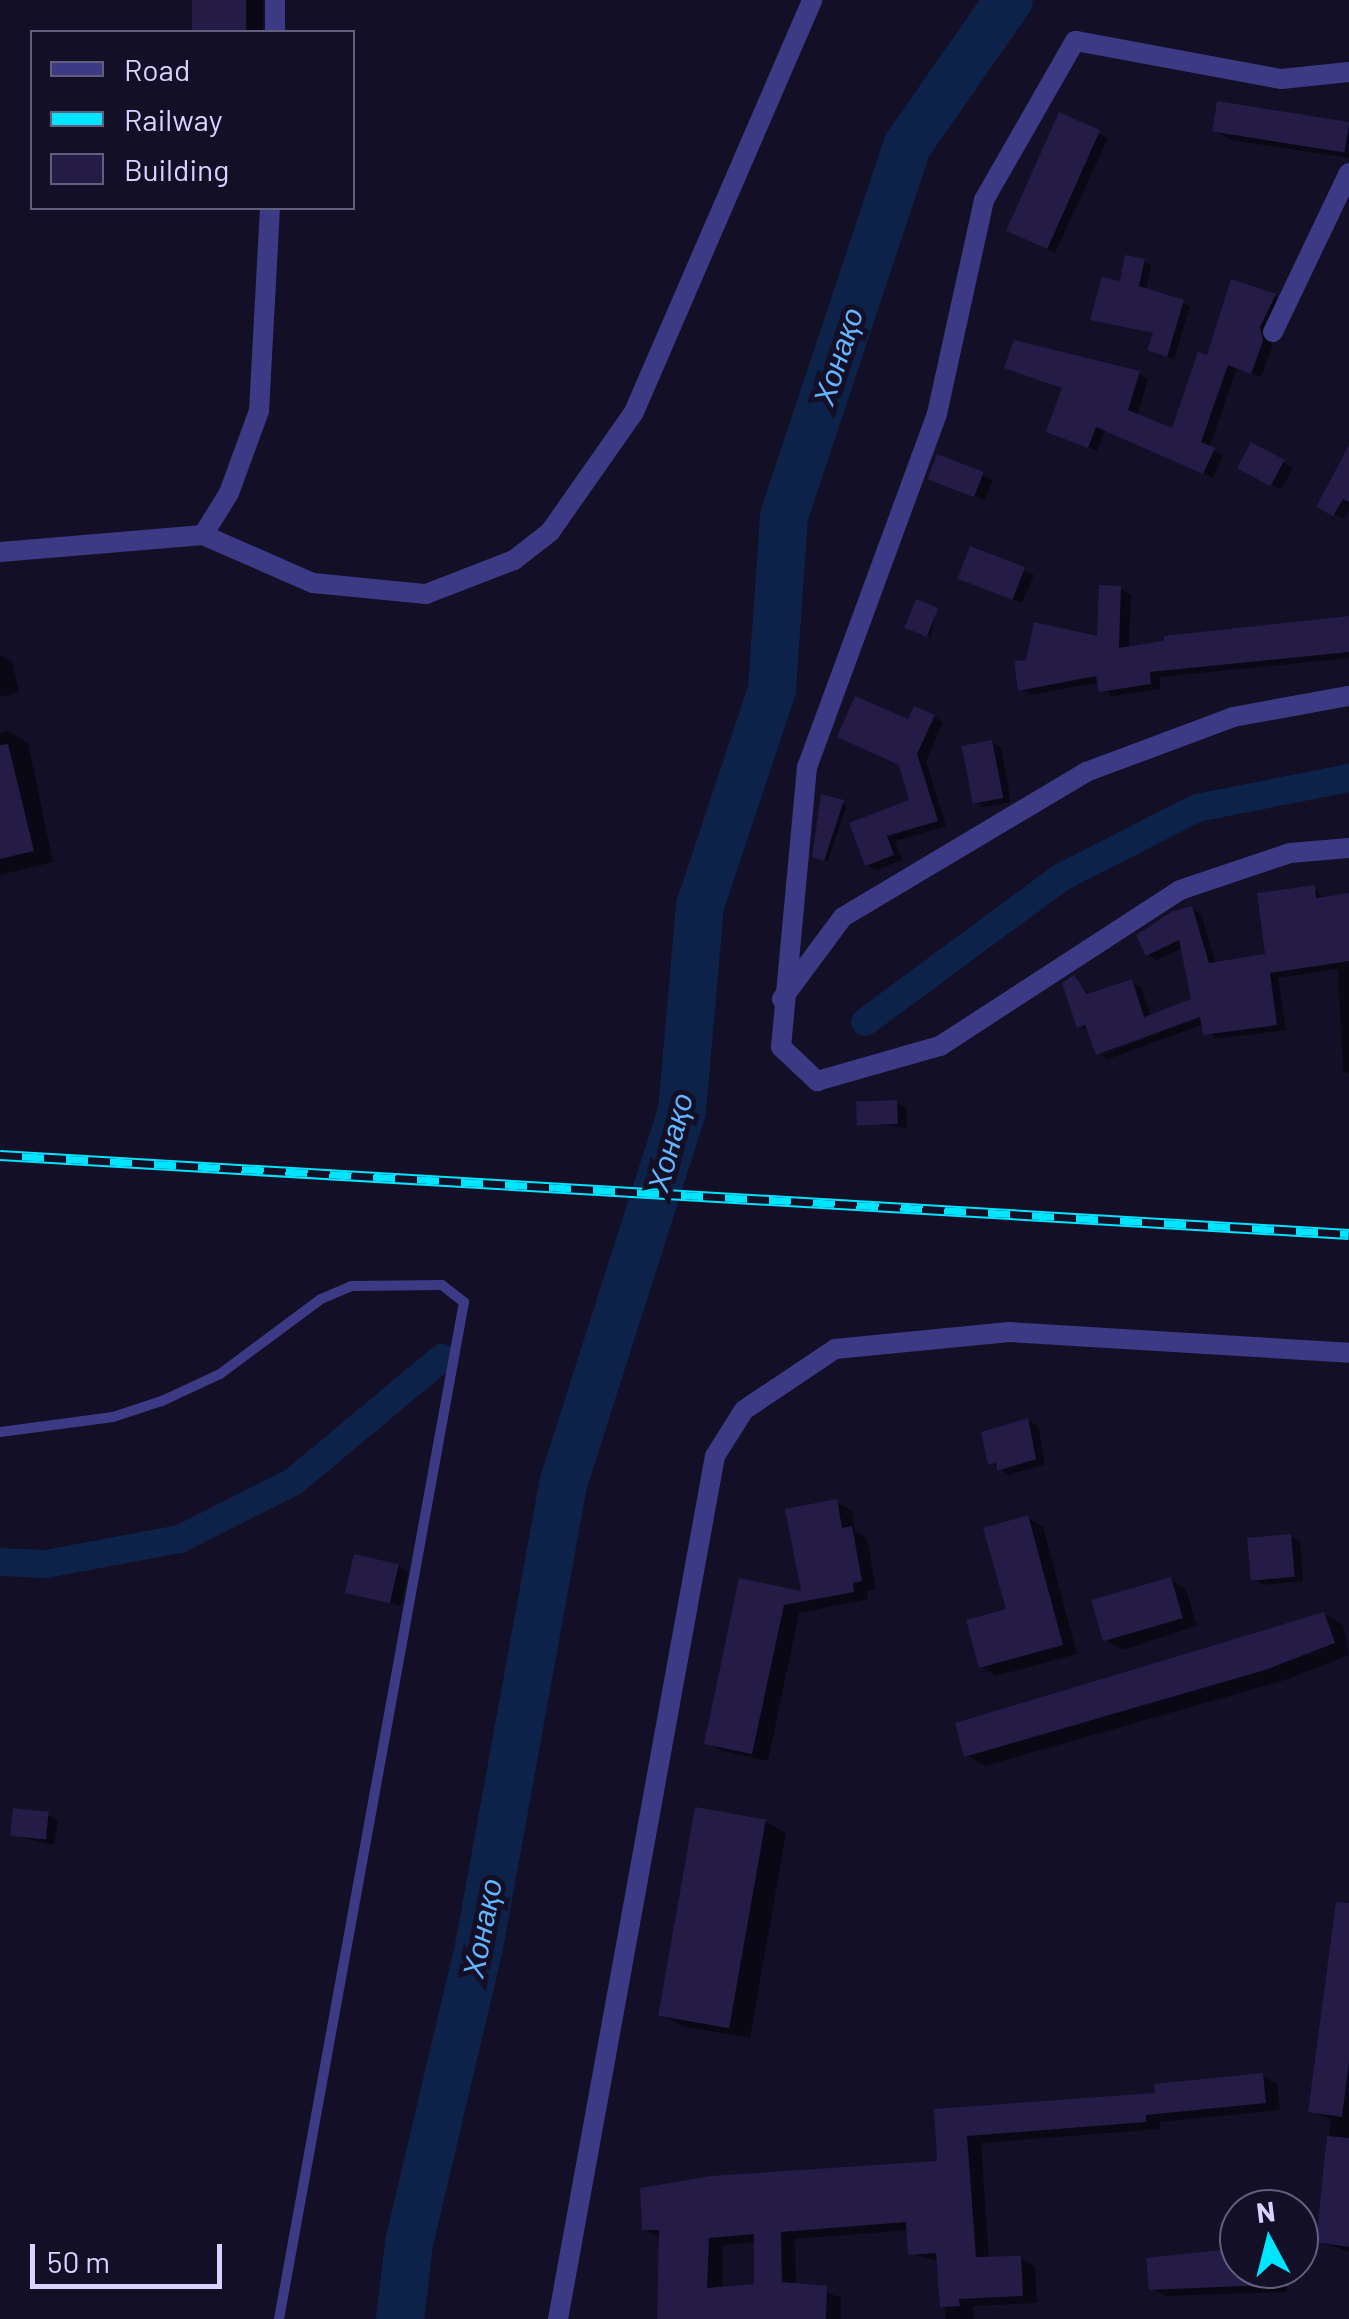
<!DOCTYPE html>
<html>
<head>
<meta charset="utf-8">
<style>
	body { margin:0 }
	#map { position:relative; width:1349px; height:2319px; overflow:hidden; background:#130f26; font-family:Barlow,sans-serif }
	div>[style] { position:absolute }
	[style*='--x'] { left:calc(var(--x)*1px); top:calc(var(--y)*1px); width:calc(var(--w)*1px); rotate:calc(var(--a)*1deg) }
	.shadow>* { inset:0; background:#0007; transform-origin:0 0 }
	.canal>* { height:28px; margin:-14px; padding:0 14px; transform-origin:14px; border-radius:14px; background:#0c2248 }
	.river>* { height:48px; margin:-24px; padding:0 24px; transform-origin:24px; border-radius:24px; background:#0c2248 }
	.building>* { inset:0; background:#241b47; transform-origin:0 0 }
	.service>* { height:10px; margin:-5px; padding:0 5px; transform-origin:5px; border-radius:5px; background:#3d3a85 }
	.minor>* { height:20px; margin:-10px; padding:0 10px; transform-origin:10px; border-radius:10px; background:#3d3a85 }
	.rail>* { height:11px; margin-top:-5.5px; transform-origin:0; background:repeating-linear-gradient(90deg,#130f26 0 22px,#00e5ff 0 44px); box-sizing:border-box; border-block:2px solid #00e5ff }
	span { translate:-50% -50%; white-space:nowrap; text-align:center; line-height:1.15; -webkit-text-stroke:10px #130f26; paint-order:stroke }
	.water-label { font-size:30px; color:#62b6ff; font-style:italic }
	.legend { position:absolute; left:30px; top:30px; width:325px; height:180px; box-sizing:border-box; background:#130f26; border:2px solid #625e7d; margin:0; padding:12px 18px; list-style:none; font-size:30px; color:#d9d4ff }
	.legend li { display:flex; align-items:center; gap:20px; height:50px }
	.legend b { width:50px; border:2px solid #625e7d }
	.north { position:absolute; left:1219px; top:2189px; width:100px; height:100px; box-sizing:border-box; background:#130f26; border:2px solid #625e7d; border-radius:50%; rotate:353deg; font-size:28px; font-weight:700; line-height:40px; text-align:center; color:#d9d4ff }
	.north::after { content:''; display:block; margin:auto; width:35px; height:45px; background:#00e5ff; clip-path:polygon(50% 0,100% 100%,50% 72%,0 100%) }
	.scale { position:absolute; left:30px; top:2244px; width:192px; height:45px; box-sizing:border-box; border:5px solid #d9d4ff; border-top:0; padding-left:12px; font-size:30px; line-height:35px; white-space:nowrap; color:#d9d4ff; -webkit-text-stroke:8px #130f26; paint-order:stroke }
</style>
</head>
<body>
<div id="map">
	<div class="shadow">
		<i style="left:194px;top:0;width:69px;height:32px"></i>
		<i style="clip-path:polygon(1060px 115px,1108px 138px,1055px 253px,1022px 237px)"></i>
		<i style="clip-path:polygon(1349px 126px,1349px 158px,1231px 140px,1215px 131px)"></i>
		<i style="clip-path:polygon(1144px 261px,1151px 265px,1146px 290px,1190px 306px,1174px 359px,1157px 353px,1155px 334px,1093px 319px)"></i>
		<i style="clip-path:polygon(1275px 296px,1283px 302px,1269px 333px,1272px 347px,1261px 377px,1237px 368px,1209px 448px,1223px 455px,1213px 478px,1105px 430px,1097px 451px,1058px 436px,1064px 388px,1007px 367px,1139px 373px,1148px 379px,1137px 416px,1173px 431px,1209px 359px)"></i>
		<i style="left:1252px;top:445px;width:47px;height:25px;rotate:29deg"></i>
		<i style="clip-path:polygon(1349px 450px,1349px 510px,1344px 519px,1320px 506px)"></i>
		<i style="clip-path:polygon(938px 458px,993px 480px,985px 500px,940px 483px)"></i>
		<i style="clip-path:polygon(971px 549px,1034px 575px,1022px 603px,970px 582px)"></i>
		<i style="clip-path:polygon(1121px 589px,1131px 595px,1129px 649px,1349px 618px,1349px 658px,1159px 677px,1161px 689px,1111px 696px,1100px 682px,1031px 695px,1020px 689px,1099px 639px)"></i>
		<i style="clip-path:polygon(936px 610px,931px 637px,911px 630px)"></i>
		<i style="clip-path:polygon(0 655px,12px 662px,19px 692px,0 697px)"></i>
		<i style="clip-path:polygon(934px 717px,943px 722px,926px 761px,946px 826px,895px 841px,902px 860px,877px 870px,867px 865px,852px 825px,912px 801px,909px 722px)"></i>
		<i style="clip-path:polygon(8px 731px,28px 743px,53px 862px,0 875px,0 733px)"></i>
		<i style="clip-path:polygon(992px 742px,1001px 748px,1011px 802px,984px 807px,974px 801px)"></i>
		<i style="clip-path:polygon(823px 797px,847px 805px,828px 861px,819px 858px)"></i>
		<i style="clip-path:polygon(1314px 888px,1325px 899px,1349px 896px,1349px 1074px,1343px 1071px,1338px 969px,1278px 978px,1286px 1030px,1215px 1039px,1204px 1024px,1108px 1059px,1102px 1056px,1211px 1010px,1101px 1055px,1090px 1032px,1080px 1026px,1074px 978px,1091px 995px,1131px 982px,1141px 987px,1151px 1017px,1194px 1001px,1183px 948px,1157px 960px,1148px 955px,1191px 908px,1201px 914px,1216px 965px,1268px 956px)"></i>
		<i style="clip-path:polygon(897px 1103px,906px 1108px,907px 1128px,858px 1122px)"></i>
		<i style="clip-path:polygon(1028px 1420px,1038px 1426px,1045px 1464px,1009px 1475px,990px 1463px)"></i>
		<i style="clip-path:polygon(836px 1502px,852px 1511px,855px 1531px,867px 1538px,876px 1589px,867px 1591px,868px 1599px,799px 1613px,768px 1761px,722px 1751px,707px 1742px,741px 1581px,804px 1594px)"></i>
		<i style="clip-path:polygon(1028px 1518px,1043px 1527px,1077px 1654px,996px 1676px,981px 1667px,1009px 1611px)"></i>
		<i style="clip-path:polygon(1290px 1536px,1300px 1542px,1303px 1581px,1263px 1585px,1254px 1579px)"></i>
		<i style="clip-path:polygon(398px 1566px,408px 1572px,401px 1606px,349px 1592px)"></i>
		<i style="clip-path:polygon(1170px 1580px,1186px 1589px,1197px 1626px,1123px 1650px,1107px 1641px)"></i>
		<i style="clip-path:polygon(1324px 1614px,1343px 1625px,1349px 1655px,1285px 1680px,985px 1766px,966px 1755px)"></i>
		<i style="clip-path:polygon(48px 1815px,58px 1820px,54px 1845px,12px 1835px)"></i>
		<i style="clip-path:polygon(765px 1821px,786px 1833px,750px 2038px,682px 2026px,661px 2014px)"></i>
		<i style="clip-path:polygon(1349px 1926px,1349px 2252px,1319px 2241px,1331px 2120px,1311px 2111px)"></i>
		<i style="clip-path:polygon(evenodd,1263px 2075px,1277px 2084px,1280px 2110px,1160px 2122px,1160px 2129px,981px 2143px,989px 2259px,1021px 2258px,1035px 2267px,1037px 2303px,973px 2306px,974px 2319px,946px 2319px,939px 2261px,911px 2254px,909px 2230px,795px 2239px,796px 2286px,841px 2297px,841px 2319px,658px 2319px,661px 2238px,644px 2229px,940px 2163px,936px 2112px,1158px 2095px,1263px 2075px,756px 2242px,756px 2286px,722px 2290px,723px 2245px,756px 2242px)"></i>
		<i style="clip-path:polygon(1239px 2251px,1239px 2269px,1285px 2269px,1287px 2292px,1165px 2296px,1151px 2288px)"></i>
	</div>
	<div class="canal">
		<i style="--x:865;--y:1022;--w:245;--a:-36.4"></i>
		<i style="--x:1062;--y:877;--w:152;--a:-27.1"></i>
		<i style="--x:1197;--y:808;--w:155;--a:-11.2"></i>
		<i style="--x:0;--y:1562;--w:46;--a:2.5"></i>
		<i style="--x:46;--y:1564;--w:136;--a:-10.6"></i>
		<i style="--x:180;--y:1539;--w:127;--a:-26.8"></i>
		<i style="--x:293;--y:1482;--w:194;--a:-39.8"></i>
	</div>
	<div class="river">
		<i style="--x:400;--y:2319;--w:77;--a:-83.2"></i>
		<i style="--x:409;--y:2243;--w:304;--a:-76.7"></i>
		<i style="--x:479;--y:1947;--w:471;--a:-79.7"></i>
		<i style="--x:563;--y:1484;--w:392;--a:-72.3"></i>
		<i style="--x:682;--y:1111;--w:206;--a:-85"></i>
		<i style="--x:700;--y:906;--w:229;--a:-71.6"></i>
		<i style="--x:772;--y:689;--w:173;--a:-86"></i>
		<i style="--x:784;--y:516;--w:390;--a:-71.6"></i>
		<i style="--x:907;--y:146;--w:178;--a:-55.1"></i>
	</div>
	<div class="building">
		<i style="left:192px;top:0;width:54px;height:32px"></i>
		<i style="left:1217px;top:101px;width:134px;height:31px;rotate:9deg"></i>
		<i style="left:1059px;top:112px;width:45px;height:130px;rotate:24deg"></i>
		<i style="clip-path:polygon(1125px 255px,1145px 259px,1139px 286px,1184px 300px,1167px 357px,1147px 350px,1153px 333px,1090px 320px,1102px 277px,1120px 281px)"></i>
		<i style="clip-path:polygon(1231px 279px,1276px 294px,1260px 327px,1263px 341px,1251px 374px,1228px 365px,1201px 442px,1215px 448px,1203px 474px,1096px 427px,1088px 448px,1046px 432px,1062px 388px,1004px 368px,1014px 340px,1140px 371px,1128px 410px,1172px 428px,1198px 352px,1207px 355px)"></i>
		<i style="left:1251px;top:442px;width:38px;height:30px;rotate:28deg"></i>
		<i style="clip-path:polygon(1349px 445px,1349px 502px,1343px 499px,1333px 516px,1316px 507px)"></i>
		<i style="left:937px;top:454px;width:50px;height:27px;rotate:21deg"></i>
		<i style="left:970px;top:546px;width:59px;height:35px;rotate:21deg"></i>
		<i style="clip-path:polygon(1099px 585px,1121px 586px,1119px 648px,1164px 641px,1164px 636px,1349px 616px,1349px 652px,1150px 672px,1151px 684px,1099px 692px,1096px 676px,1018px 691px,1014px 661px,1026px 660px,1034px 622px,1097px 636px)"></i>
		<i style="left:916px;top:599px;width:24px;height:31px;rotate:22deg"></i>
		<i style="clip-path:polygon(855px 696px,908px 719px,914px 706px,935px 715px,917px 754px,938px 821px,887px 836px,894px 855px,865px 866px,849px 823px,909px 800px,899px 765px,837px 737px)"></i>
		<i style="left:992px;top:740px;width:59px;height:31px;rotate:79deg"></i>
		<i style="clip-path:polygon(8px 744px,34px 851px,0 859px,0 745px)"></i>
		<i style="clip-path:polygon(821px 794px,844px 800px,824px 861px,812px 857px)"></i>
		<i style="clip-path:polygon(1315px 885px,1316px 898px,1349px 893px,1349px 961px,1270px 973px,1277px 1025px,1203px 1035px,1200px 1017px,1096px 1055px,1085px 1025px,1077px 1028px,1062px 983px,1074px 975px,1087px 994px,1132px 979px,1144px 1017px,1191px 999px,1179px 940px,1146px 956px,1136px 935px,1173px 911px,1192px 906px,1209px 963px,1265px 954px,1257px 893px)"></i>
		<i style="left:897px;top:1100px;width:24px;height:41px;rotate:88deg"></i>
		<i style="clip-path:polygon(1028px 1418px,1036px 1459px,997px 1471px,996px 1463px,988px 1465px,981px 1432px)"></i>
		<i style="clip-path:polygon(837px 1499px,842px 1528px,852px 1526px,862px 1581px,853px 1583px,854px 1592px,784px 1605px,752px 1754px,704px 1744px,739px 1578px,801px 1591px,785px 1509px)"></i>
		<i style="clip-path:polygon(1028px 1515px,1063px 1645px,979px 1668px,966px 1620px,1006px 1609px,983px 1528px)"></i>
		<i style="left:1291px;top:1534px;width:43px;height:44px;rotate:85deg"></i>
		<i style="left:354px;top:1554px;width:46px;height:40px;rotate:13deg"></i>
		<i style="left:1171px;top:1577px;width:43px;height:83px;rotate:74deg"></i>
		<i style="clip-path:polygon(1324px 1612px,1335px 1643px,1265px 1670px,964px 1757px,955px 1723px)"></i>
		<i style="left:695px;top:1807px;width:72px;height:212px;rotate:10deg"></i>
		<i style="left:13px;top:1808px;width:36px;height:28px;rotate:6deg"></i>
		<i style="clip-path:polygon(1336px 1902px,1349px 1903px,1349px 2062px,1342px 2117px,1308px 2112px)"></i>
		<i style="clip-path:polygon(evenodd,1263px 2073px,1266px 2103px,1146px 2115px,1146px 2122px,967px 2136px,976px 2257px,1021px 2256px,1023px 2296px,959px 2299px,960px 2306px,940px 2307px,936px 2253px,908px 2255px,906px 2222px,781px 2232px,782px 2282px,827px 2286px,826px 2319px,657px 2319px,659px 2230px,642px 2230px,640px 2188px,711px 2176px,937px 2161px,934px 2109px,1155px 2093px,1154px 2084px,1263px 2073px,754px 2234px,754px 2284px,707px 2288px,709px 2238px,754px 2234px)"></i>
		<i style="clip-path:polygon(1327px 2136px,1349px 2138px,1349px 2247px,1316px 2242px)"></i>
		<i style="clip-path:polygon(1239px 2248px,1239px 2269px,1291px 2269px,1292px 2284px,1149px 2290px,1146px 2258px)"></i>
	</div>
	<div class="service">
		<i style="--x:0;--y:1432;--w:114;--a:-7.6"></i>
		<i style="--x:113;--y:1417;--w:52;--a:-18.1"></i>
		<i style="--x:162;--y:1401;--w:64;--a:-25"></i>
		<i style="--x:220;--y:1374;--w:126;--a:-36.6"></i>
		<i style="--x:321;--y:1299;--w:33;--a:-23"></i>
		<i style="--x:351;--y:1286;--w:91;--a:-0.6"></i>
		<i style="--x:442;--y:1285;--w:28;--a:38"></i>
		<i style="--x:464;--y:1302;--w:1034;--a:100.31"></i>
	</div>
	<div class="minor">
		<i style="--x:275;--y:32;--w:32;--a:-90"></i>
		<i style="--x:1349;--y:72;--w:68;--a:174.1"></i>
		<i style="--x:1281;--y:79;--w:209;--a:-169.5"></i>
		<i style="--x:1075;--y:41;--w:183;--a:119.8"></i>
		<i style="--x:984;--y:200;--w:219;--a:102.4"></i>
		<i style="--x:937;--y:414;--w:376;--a:110.2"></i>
		<i style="--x:807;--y:767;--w:281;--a:95.3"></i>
		<i style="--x:781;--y:1047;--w:50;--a:43.4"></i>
		<i style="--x:817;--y:1081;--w:128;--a:-15.9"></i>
		<i style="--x:940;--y:1046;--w:286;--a:-33"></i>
		<i style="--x:1180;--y:890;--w:116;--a:-18.6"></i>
		<i style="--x:1290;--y:853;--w:59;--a:-4.8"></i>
		<i style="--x:1273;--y:332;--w:176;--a:-64.5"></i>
		<i style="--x:203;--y:535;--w:49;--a:-58.2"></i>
		<i style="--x:229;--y:493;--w:87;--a:-69.9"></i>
		<i style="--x:259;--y:411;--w:203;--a:-86.9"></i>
		<i style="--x:0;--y:552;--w:204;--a:-4.8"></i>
		<i style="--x:203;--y:535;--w:120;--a:23.6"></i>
		<i style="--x:313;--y:583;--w:114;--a:5.6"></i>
		<i style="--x:426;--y:594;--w:94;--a:-21.1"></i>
		<i style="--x:514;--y:560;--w:46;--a:-37.9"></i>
		<i style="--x:550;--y:532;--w:146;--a:-55"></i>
		<i style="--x:634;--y:412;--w:449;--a:-66.6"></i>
		<i style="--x:782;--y:999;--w:102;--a:-53.4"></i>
		<i style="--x:843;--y:917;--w:283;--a:-30.8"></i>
		<i style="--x:1086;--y:772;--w:157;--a:-20.5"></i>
		<i style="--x:1233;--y:717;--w:118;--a:-10.3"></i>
		<i style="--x:558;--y:2319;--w:877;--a:-79.69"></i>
		<i style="--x:715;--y:1456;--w:54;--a:-57.8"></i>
		<i style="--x:744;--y:1410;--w:110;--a:-33.8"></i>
		<i style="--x:835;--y:1349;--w:175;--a:-5.6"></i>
		<i style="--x:1009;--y:1332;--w:341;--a:3.5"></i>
	</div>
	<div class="rail">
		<i style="--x:0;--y:1155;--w:1351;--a:3.35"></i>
	</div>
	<div class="water-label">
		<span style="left:837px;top:356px;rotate:-72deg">Хонақо</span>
		<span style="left:669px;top:1142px;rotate:-75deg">Хонақо</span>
		<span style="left:481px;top:1928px;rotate:-79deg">Хонақо</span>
	</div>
	<ul class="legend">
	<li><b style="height:12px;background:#3d3a85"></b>Road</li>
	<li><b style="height:12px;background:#00e5ff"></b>Railway</li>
	<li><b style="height:28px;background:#241b47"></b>Building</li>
	</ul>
	<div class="north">N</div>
	<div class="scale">50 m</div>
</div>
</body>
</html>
